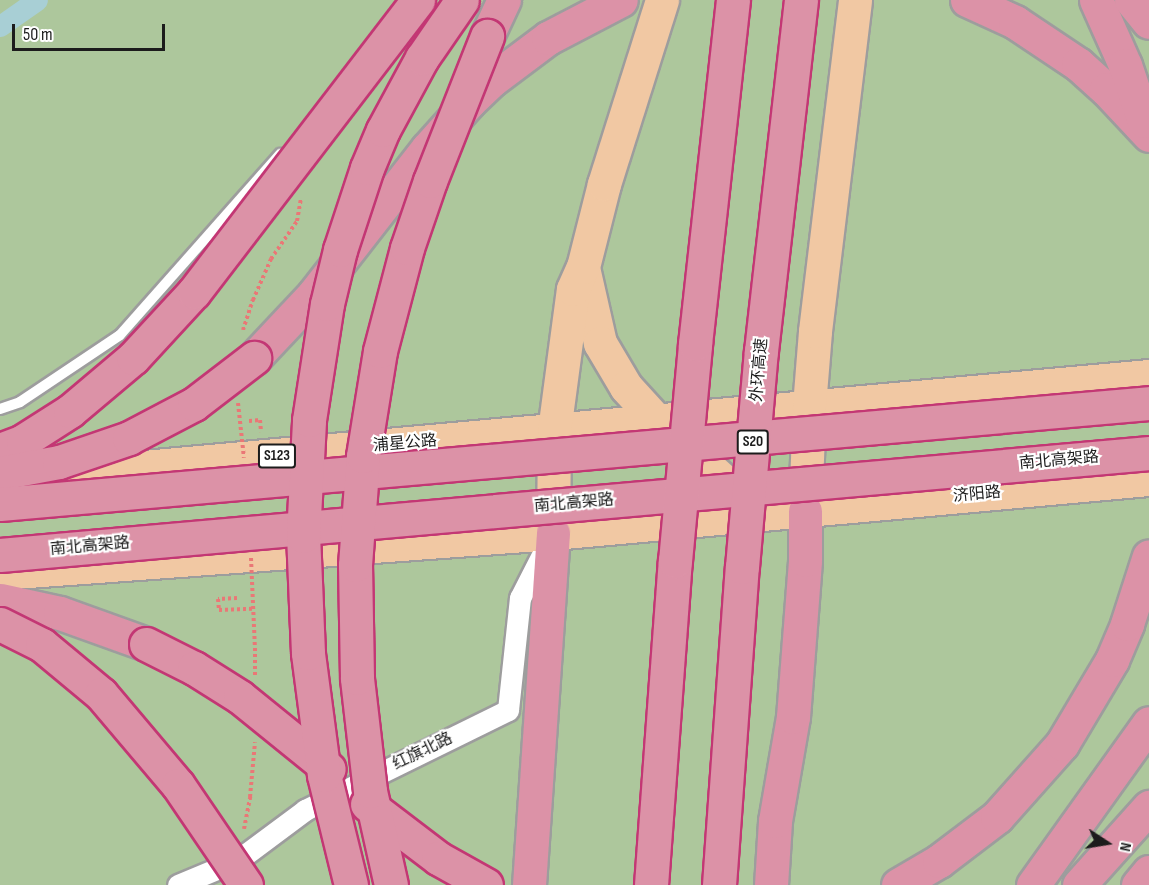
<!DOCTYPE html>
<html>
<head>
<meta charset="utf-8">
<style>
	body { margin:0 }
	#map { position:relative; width:1149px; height:885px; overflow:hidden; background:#ece8e3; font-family:"Sofia Sans Condensed","Noto Sans SC",sans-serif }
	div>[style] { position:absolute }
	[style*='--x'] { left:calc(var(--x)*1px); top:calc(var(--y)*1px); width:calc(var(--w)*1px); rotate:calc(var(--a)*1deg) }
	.forest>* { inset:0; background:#adc79c; transform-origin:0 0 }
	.canal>* { height:21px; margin:-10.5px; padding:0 10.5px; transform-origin:10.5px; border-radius:10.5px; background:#a8cfd5 }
	.path>* { height:4px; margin-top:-2px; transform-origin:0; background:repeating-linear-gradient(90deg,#ea7776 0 3px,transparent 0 6px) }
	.roads { filter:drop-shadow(2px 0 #9d9d9d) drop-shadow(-2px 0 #9d9d9d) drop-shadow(0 2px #9d9d9d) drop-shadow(0 -2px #9d9d9d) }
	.lane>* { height:10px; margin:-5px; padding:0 5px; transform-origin:5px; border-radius:5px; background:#fff }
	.street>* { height:21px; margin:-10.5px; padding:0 10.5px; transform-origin:10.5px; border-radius:10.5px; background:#fff }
	.primary>* { height:33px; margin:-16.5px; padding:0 16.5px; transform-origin:16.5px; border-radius:16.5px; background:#f1c8a3 }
	.highway>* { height:33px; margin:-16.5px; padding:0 16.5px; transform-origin:16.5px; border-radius:16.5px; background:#dc92a7 }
	.path-bridge>* { height:4px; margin-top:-2px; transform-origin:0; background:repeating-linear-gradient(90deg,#ea7776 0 3px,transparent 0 6px) }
	.bridges { filter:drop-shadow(2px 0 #c33774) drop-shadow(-2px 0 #c33774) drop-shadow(0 2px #c33774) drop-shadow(0 -2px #c33774) }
	.highway-bridge>* { height:33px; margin:-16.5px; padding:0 16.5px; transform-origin:16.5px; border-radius:16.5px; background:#dc92a7 }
	span { translate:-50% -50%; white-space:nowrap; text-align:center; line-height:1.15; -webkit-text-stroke:4.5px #fff; paint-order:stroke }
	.shield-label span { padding:2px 4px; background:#fff; border:2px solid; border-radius:4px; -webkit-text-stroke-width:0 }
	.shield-label { font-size:15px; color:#1c1c1c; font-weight:700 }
	.street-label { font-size:16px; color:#1c1c1c }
	.north { position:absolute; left:1077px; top:813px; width:60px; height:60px; -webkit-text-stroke:4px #fff; paint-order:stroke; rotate:102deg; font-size:16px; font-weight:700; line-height:24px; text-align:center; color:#1c1c1c }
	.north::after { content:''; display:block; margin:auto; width:21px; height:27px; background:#1c1c1c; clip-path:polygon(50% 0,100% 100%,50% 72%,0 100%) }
	.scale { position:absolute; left:12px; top:24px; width:153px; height:27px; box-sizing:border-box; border:3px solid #1c1c1c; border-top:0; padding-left:8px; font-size:18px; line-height:21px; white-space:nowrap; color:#1c1c1c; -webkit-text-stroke:4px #fff; paint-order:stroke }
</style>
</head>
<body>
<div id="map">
	<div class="forest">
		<i style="left:0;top:0;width:1149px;height:885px"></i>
	</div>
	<div class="canal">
		<i style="--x:0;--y:26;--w:45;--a:-35.1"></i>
	</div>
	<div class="path">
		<i style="--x:243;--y:330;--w:32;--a:-72"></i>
		<i style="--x:253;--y:300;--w:45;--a:-66.3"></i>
		<i style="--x:271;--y:259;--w:46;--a:-55.6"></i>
		<i style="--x:297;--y:221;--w:23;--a:-80"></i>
		<i style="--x:249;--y:421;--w:11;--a:-5"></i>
		<i style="--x:260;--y:420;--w:12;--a:85"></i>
		<i style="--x:237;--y:598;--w:19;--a:177"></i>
		<i style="--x:218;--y:599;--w:11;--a:85"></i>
		<i style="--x:219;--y:610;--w:33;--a:-2"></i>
		<i style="--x:255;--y:648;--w:29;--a:90"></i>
		<i style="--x:244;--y:829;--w:33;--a:-79"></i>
		<i style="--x:250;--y:797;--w:55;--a:-84.8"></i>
	</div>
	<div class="roads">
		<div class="lane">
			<i style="--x:0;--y:409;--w:21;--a:-19"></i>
			<i style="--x:20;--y:402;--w:120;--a:-33.8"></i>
			<i style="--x:120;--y:335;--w:242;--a:-48.5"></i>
		</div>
		<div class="street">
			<i style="--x:178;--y:885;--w:65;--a:-22.6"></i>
			<i style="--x:238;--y:860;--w:84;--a:-36.7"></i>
			<i style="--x:305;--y:810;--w:226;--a:-26.2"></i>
			<i style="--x:508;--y:710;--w:113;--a:-83.9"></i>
			<i style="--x:520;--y:598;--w:57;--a:-63"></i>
		</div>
		<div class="primary">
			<i style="--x:584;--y:272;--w:73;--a:77.3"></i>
			<i style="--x:600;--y:343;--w:51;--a:59.4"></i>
			<i style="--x:626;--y:387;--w:46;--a:47.6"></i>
			<i style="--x:657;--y:421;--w:126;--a:41.8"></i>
			<i style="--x:33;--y:477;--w:1121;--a:-5.17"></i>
			<i style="--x:805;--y:511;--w:105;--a:-87.8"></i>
			<i style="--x:809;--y:406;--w:75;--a:-85.4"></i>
			<i style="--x:815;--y:331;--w:333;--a:-83.1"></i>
			<i style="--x:553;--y:533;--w:102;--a:-89.4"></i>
			<i style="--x:554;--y:431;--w:143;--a:-82.4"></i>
			<i style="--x:573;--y:289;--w:24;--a:-66"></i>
			<i style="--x:583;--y:267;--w:86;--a:-75.8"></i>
			<i style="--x:604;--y:184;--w:193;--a:-72.5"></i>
			<i style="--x:0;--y:573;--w:554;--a:-4.14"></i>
			<i style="--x:553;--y:533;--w:598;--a:-5.18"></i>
		</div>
		<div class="highway">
			<i style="--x:967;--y:0;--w:53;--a:24.6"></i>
			<i style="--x:1015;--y:22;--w:76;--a:33.7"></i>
			<i style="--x:1078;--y:64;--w:38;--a:42"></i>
			<i style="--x:1106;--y:89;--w:63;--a:46.9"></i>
			<i style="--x:1096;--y:0;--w:71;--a:66"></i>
			<i style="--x:1125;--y:65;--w:59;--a:71.3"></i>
			<i style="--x:1131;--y:0;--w:28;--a:51"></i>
			<i style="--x:487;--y:36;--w:40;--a:-65"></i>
			<i style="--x:254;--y:358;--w:88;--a:-46.8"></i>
			<i style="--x:314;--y:294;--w:184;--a:-52.1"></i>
			<i style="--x:427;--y:149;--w:63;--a:-48.2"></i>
			<i style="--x:469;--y:102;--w:32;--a:-44"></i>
			<i style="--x:492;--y:80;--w:70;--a:-36.9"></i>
			<i style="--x:548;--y:38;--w:82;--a:-27.5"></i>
			<i style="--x:0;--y:600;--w:61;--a:12.2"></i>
			<i style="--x:60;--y:613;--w:91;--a:19.8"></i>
			<i style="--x:529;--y:885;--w:353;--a:-86.1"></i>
			<i style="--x:771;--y:885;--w:64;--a:-86.4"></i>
			<i style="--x:775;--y:821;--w:106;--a:-80.2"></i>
			<i style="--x:793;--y:717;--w:157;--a:-85.6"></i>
			<i style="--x:805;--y:560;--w:49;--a:-90"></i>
			<i style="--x:898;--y:885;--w:48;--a:-30.3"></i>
			<i style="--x:939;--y:861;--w:73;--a:-37.2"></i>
			<i style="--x:997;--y:817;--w:98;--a:-48.3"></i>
			<i style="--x:1062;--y:744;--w:98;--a:-59.2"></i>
			<i style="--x:1112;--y:660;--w:39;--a:-67"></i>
			<i style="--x:1127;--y:624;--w:71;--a:-72.1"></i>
			<i style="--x:1033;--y:885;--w:199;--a:-54.4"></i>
			<i style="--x:1079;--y:885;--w:105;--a:-48.1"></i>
			<i style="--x:1138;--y:885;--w:17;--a:-50"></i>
		</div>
	</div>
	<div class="path-bridge">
		<i style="--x:238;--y:403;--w:55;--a:83.8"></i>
		<i style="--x:251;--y:558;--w:90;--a:87.5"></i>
	</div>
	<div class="bridges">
		<div class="highway-bridge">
			<i style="--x:0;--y:450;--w:25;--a:-21"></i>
			<i style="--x:23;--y:441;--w:56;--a:-32.6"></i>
			<i style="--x:70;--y:411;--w:82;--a:-40.1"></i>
			<i style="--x:133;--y:358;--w:90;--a:-47.3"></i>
			<i style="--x:194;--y:292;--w:368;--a:-52.5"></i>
			<i style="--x:0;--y:473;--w:60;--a:-10.6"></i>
			<i style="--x:59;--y:462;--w:74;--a:-18.9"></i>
			<i style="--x:129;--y:438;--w:73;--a:-27.6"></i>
			<i style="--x:194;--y:404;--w:76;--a:-37.5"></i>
			<i style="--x:0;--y:504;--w:1153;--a:-5.02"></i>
			<i style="--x:0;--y:555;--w:1154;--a:-5.07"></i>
			<i style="--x:0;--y:624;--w:47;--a:26.6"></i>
			<i style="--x:42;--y:645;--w:77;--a:39.7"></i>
			<i style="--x:101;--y:694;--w:119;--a:49.8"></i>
			<i style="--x:178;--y:785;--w:121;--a:55.8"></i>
			<i style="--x:146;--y:644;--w:54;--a:26.6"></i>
			<i style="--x:194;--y:668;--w:54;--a:32.2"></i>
			<i style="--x:240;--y:697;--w:114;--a:39"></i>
			<i style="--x:367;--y:804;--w:89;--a:37.3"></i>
			<i style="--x:438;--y:858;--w:55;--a:29.4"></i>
			<i style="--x:351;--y:885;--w:113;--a:-103.8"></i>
			<i style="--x:324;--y:775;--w:123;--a:-97.5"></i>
			<i style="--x:308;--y:653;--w:117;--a:-92.4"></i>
			<i style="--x:303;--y:536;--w:116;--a:-87"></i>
			<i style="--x:309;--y:420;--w:117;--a:-81.2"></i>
			<i style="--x:327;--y:304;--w:56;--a:-76.5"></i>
			<i style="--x:340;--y:250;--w:86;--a:-71.8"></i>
			<i style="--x:367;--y:168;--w:41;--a:-67.2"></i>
			<i style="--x:383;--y:130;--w:82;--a:-61.6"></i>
			<i style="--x:422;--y:58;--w:70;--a:-55.4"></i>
			<i style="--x:391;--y:885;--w:96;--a:-102.6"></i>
			<i style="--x:370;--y:791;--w:114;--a:-96.6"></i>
			<i style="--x:357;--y:678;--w:113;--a:-91"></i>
			<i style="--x:355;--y:565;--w:109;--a:-85.8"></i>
			<i style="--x:363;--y:456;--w:106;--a:-80.8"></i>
			<i style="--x:380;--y:351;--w:106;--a:-75.3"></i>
			<i style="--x:407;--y:248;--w:71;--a:-71.1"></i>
			<i style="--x:430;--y:181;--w:156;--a:-68.5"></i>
			<i style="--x:651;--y:885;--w:325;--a:-85.8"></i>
			<i style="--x:675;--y:561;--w:218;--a:-84.7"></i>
			<i style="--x:695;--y:344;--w:346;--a:-83.7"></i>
			<i style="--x:719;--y:885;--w:319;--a:-85.9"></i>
			<i style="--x:742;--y:567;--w:217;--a:-85"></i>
			<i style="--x:761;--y:351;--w:353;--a:-83.5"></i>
		</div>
	</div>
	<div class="shield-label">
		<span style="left:753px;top:442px">S20</span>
		<span style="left:277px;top:456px">S123</span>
	</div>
	<div class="street-label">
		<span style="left:760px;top:370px;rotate:-85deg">外环高速</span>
		<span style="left:405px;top:444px;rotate:-5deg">浦星公路</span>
		<span style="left:1059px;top:461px;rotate:-5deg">南北高架路</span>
		<span style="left:977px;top:495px;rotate:-5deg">济阳路</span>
		<span style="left:574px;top:504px;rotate:-5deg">南北高架路</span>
		<span style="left:90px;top:547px;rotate:-5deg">南北高架路</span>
		<span style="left:423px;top:752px;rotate:-26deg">红旗北路</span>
	</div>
	<div class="north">N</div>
	<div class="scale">50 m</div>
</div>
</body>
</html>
